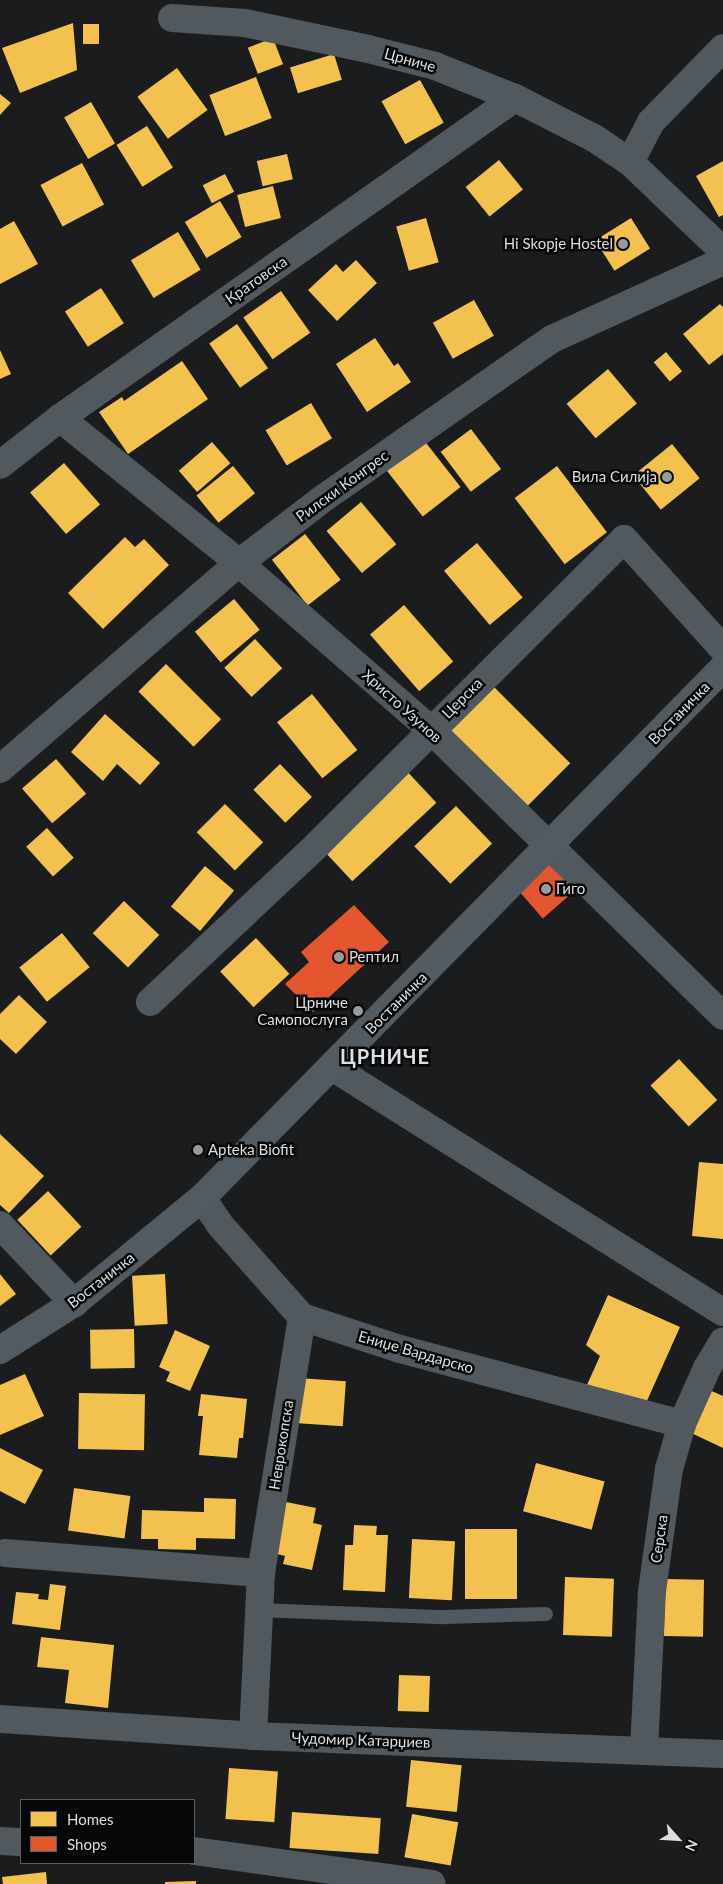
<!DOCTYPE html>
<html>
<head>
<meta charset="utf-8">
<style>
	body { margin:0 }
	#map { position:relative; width:723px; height:1884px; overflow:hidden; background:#1b1c1d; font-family:Lato,sans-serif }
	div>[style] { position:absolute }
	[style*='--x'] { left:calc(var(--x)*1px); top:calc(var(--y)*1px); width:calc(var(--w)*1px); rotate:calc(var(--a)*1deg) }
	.homes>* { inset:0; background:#f2c14e; transform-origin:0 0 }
	.shops>* { inset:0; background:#e4572e; transform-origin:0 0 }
	.lane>* { height:14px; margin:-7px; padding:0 7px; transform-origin:7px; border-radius:7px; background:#51585e }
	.street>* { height:28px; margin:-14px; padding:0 14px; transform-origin:14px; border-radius:14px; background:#51585e }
	.secondary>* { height:28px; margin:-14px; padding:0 14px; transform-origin:14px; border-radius:14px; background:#525b61 }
	.dots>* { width:14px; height:14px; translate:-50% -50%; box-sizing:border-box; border:2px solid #060708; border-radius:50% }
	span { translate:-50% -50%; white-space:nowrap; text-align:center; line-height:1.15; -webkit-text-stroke:5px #060708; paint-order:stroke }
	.street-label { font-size:15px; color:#dcdedf }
	.poi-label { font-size:15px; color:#dcdedf }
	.right { translate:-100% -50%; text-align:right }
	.left { translate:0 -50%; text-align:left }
	.district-label { font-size:20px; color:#dfe2e5; font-weight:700; letter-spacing:1px }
	.legend { position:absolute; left:20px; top:1799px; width:175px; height:65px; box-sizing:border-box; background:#060708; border:1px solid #5c5d5e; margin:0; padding:6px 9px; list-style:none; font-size:15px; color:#dcdedf }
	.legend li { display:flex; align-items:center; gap:10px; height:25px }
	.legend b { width:25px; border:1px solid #5c5d5e }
	.north { position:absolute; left:653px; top:1814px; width:50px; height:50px; -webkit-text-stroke:4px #060708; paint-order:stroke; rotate:116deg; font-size:14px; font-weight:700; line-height:20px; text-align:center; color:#dcdedf }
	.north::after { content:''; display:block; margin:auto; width:18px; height:22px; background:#dcdedf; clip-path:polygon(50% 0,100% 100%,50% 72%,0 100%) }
</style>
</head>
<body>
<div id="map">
	<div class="homes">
		<i style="clip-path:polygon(73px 23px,77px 70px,20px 93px,2px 48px)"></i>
		<i style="left:83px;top:24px;width:16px;height:20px"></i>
		<i style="left:273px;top:38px;width:28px;height:27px;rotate:69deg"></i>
		<i style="left:334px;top:54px;width:27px;height:46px;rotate:73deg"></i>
		<i style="left:177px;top:68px;width:52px;height:49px;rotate:54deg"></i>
		<i style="left:256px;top:77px;width:44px;height:50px;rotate:69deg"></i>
		<i style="left:420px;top:80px;width:49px;height:44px;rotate:61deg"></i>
		<i style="clip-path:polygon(0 94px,11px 103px,0 115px)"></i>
		<i style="left:91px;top:102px;width:48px;height:31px;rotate:60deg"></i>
		<i style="left:147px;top:126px;width:49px;height:36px;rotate:58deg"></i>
		<i style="left:287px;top:154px;width:26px;height:31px;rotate:77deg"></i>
		<i style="left:499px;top:160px;width:38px;height:43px;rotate:51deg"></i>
		<i style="clip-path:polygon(723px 161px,723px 215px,719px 217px,696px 176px)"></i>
		<i style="left:82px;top:163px;width:47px;height:47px;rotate:62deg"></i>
		<i style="left:225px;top:174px;width:20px;height:25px;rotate:63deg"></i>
		<i style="left:273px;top:186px;width:33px;height:37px;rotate:76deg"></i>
		<i style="left:220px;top:201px;width:42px;height:41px;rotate:59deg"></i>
		<i style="left:426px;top:218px;width:46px;height:31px;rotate:74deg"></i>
		<i style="left:631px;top:218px;width:36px;height:42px;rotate:58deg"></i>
		<i style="clip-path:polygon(14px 221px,38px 264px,0 284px,0 229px)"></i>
		<i style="left:178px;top:232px;width:44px;height:55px;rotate:59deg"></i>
		<i style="clip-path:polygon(356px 260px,377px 283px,337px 321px,308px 290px,336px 264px,343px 272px)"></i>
		<i style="left:101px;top:288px;width:42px;height:43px;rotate:57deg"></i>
		<i style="left:281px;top:291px;width:51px;height:46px;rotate:55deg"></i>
		<i style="left:474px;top:300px;width:41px;height:47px;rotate:61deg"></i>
		<i style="clip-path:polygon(720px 304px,723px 307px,723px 354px,709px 365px,683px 334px)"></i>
		<i style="left:237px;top:324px;width:54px;height:34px;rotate:55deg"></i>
		<i style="clip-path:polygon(375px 338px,394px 366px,398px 363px,411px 382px,367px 412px,336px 364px)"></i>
		<i style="clip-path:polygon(0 350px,11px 374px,0 379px)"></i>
		<i style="left:666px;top:352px;width:25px;height:16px;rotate:50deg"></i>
		<i style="clip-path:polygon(182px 361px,208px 399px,128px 454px,99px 412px,122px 397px,124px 401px)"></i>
		<i style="left:608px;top:369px;width:45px;height:54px;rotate:50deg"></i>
		<i style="left:311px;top:403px;width:41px;height:53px;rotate:59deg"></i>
		<i style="left:471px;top:429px;width:50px;height:38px;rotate:53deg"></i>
		<i style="left:423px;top:439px;width:61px;height:48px;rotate:52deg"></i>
		<i style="left:212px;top:442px;width:28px;height:44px;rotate:49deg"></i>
		<i style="left:672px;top:444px;width:44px;height:50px;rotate:51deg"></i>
		<i style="left:64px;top:463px;width:55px;height:45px;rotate:49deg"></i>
		<i style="left:233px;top:466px;width:35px;height:47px;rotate:51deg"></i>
		<i style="left:557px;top:466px;width:83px;height:53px;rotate:53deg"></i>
		<i style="left:361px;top:502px;width:55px;height:45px;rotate:50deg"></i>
		<i style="left:305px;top:534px;width:58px;height:42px;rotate:52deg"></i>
		<i style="clip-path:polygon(125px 537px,135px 547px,144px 539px,169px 565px,103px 629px,68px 593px)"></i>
		<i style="left:477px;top:543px;width:71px;height:43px;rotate:50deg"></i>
		<i style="left:234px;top:599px;width:40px;height:51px;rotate:50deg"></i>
		<i style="left:404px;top:605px;width:75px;height:45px;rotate:49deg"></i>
		<i style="left:255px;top:639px;width:40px;height:42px;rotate:47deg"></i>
		<i style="left:166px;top:664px;width:78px;height:39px;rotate:45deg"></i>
		<i style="left:491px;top:684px;width:112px;height:65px;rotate:45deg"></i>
		<i style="left:312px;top:694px;width:72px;height:45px;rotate:51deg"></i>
		<i style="clip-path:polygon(105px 714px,160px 763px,140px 785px,117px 764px,103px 781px,71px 752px)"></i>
		<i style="left:56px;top:759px;width:46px;height:45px;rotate:49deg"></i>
		<i style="left:280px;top:764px;width:46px;height:37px;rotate:46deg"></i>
		<i style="left:403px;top:767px;width:49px;height:115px;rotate:47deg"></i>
		<i style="left:225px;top:804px;width:54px;height:40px;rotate:45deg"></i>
		<i style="left:456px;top:806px;width:52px;height:58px;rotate:46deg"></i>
		<i style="left:47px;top:828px;width:40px;height:28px;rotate:48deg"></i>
		<i style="left:205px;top:866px;width:38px;height:53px;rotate:40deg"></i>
		<i style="left:124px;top:901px;width:49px;height:45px;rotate:44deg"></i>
		<i style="left:62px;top:933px;width:44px;height:55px;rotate:51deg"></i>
		<i style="left:256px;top:938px;width:49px;height:49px;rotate:47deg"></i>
		<i style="clip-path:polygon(19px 995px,47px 1022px,16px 1054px,0 1039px,0 1014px)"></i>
		<i style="left:679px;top:1059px;width:56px;height:39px;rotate:47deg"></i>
		<i style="clip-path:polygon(0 1134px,44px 1176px,9px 1213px,0 1205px)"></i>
		<i style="clip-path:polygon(699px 1162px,723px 1164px,723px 1239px,692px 1236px)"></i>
		<i style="left:48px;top:1191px;width:49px;height:42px;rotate:47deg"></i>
		<i style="clip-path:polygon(0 1274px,16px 1294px,0 1306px)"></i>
		<i style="left:165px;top:1274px;width:50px;height:33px;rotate:87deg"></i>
		<i style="clip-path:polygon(608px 1295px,680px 1327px,642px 1412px,586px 1387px,600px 1356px,586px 1345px)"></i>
		<i style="left:134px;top:1329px;width:39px;height:44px;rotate:89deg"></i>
		<i style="clip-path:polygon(175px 1330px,210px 1346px,190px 1391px,166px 1381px,170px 1372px,159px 1367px)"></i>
		<i style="clip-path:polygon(25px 1374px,44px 1416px,0 1435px,0 1385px)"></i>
		<i style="left:298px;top:1378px;width:48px;height:45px;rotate:4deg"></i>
		<i style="clip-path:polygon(707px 1389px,723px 1396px,723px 1448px,687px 1431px)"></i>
		<i style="left:79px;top:1393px;width:66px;height:56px;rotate:1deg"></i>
		<i style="clip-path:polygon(201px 1394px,247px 1399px,243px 1438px,239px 1438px,237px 1458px,199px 1455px,203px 1416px,198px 1416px)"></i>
		<i style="clip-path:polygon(0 1448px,43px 1470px,25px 1504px,0 1491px)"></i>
		<i style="left:536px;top:1463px;width:71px;height:50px;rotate:15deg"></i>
		<i style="left:74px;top:1488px;width:57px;height:43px;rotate:8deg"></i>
		<i style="clip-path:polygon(204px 1498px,236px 1499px,235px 1539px,196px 1538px,196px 1550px,158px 1549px,158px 1539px,141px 1539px,142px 1510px,204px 1512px)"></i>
		<i style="clip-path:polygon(281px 1501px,316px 1508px,313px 1523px,322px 1525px,312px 1570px,283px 1564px,285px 1556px,269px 1552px)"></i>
		<i style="clip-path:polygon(354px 1525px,377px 1526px,376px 1535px,388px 1535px,385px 1592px,343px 1590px,345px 1545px,353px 1545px)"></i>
		<i style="left:465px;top:1529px;width:52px;height:70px"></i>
		<i style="left:412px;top:1539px;width:43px;height:59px;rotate:3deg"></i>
		<i style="left:565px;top:1577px;width:49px;height:58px;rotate:2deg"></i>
		<i style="left:665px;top:1579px;width:39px;height:57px;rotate:1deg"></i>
		<i style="clip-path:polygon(50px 1584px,66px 1586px,60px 1630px,12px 1624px,16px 1592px,39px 1594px,38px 1599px,48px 1600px)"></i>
		<i style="clip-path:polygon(41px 1637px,114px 1645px,108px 1708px,65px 1703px,69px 1670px,37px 1667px)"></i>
		<i style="left:399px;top:1675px;width:31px;height:36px;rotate:2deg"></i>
		<i style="left:411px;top:1760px;width:51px;height:47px;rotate:6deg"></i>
		<i style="left:229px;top:1768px;width:49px;height:51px;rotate:4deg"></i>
		<i style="left:292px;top:1812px;width:89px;height:36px;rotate:4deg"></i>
		<i style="left:412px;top:1814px;width:47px;height:44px;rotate:10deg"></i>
		<i style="clip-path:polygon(46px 1872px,47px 1884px,3px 1884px,2px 1877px)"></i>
		<i style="clip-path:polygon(196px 1881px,196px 1884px,165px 1884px,165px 1882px)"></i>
	</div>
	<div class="shops">
		<i style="left:549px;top:860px;width:40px;height:43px;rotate:49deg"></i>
		<i style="clip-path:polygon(354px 905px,389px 942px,313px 1012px,285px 984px,309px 962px,301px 952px)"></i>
	</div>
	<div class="lane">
		<i style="--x:258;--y:1610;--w:186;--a:2.2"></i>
		<i style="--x:444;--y:1617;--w:102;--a:-1.7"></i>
	</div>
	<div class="street">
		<i style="--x:172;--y:18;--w:73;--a:3.9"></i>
		<i style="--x:245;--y:23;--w:126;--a:11.9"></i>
		<i style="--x:368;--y:49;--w:69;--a:14.2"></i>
		<i style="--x:435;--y:66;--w:86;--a:21.8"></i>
		<i style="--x:515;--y:98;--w:89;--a:26.9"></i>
		<i style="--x:594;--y:138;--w:43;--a:33.7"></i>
		<i style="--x:630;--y:162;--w:129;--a:43.7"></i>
		<i style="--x:630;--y:162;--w:45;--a:-62.3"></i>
		<i style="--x:651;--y:122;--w:103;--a:-45.8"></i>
		<i style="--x:60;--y:418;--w:230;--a:39"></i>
		<i style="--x:239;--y:563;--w:253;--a:41"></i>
		<i style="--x:430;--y:729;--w:410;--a:44.4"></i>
		<i style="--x:0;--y:465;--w:76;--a:-38.1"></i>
		<i style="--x:60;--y:418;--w:556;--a:-35.12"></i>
		<i style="--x:0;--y:769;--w:316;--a:-40.8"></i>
		<i style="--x:239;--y:563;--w:103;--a:-37.5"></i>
		<i style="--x:321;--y:500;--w:282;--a:-34.9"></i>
		<i style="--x:552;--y:339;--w:188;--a:-24.5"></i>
		<i style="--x:150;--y:1002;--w:231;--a:-43.2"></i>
		<i style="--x:318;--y:844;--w:432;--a:-44.9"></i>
		<i style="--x:624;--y:539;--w:148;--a:48"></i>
		<i style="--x:332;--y:1067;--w:461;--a:32.1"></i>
		<i style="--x:202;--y:1198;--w:32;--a:56"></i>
		<i style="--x:220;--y:1225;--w:123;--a:48.3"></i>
		<i style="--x:302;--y:1317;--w:103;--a:18.1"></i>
		<i style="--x:400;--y:1349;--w:292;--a:14.9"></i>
		<i style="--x:0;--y:1225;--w:108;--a:46.5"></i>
		<i style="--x:5;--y:1553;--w:257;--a:4.5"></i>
		<i style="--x:0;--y:1719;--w:254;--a:3.8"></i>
		<i style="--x:253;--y:1736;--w:470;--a:2.2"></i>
		<i style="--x:253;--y:1736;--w:163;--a:-87.2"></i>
		<i style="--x:261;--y:1573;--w:259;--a:-80.9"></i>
		<i style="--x:644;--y:1749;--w:158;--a:-87.1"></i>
		<i style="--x:652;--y:1591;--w:123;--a:-82.1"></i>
		<i style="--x:669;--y:1469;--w:47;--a:-73.9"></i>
		<i style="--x:682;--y:1424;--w:61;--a:-65.9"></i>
		<i style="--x:707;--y:1368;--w:31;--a:-59"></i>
		<i style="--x:0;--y:1841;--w:21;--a:3"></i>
		<i style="--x:194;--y:1851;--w:240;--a:7.9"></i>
	</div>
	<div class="secondary">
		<i style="--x:0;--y:1350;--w:88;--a:-32.4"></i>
		<i style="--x:74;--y:1303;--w:166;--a:-39.4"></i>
		<i style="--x:202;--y:1198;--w:743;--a:-45.49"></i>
	</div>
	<div class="dots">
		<i style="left:623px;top:244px;background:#989a9b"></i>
		<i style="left:667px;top:477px;background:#989a9b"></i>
		<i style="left:546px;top:889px;background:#989a9b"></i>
		<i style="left:339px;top:957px;background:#989a9b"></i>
		<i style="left:358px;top:1011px;background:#989a9b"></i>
		<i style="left:198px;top:1150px;background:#989a9b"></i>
	</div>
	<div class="street-label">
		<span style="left:410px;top:60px;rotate:16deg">Црниче</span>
		<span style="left:256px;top:280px;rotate:-35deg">Кратовска</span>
		<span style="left:342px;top:486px;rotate:-36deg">Рилски Конгрес</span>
		<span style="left:462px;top:698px;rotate:-45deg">Церска</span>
		<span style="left:402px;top:706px;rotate:42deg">Христо Узунов</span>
		<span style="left:679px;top:713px;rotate:-46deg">Востаничка</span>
		<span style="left:396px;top:1003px;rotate:-45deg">Востаничка</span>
		<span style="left:101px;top:1280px;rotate:-38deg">Востаничка</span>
		<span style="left:416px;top:1352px;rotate:16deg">Ениџе Вардарско</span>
		<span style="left:281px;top:1445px;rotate:-81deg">Неврокопска</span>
		<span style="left:659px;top:1539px;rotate:-82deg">Серска</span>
		<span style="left:361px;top:1740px;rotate:2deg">Чудомир Катарџиев</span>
	</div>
	<div class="poi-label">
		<span class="right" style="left:613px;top:244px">Hi Skopje Hostel</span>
		<span class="right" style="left:657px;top:477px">Вила Силија</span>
		<span class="left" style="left:556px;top:889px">Гиго</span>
		<span class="left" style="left:349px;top:957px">Рептил</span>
		<span class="right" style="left:348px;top:1011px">Црниче<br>Самопослуга</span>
		<span class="left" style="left:208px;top:1150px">Apteka Biofit</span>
	</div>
	<div class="district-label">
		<span style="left:385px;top:1056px">ЦРНИЧЕ</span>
	</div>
	<ul class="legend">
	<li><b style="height:14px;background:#f2c14e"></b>Homes</li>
	<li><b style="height:14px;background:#e4572e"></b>Shops</li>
	</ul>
	<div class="north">N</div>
</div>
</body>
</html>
